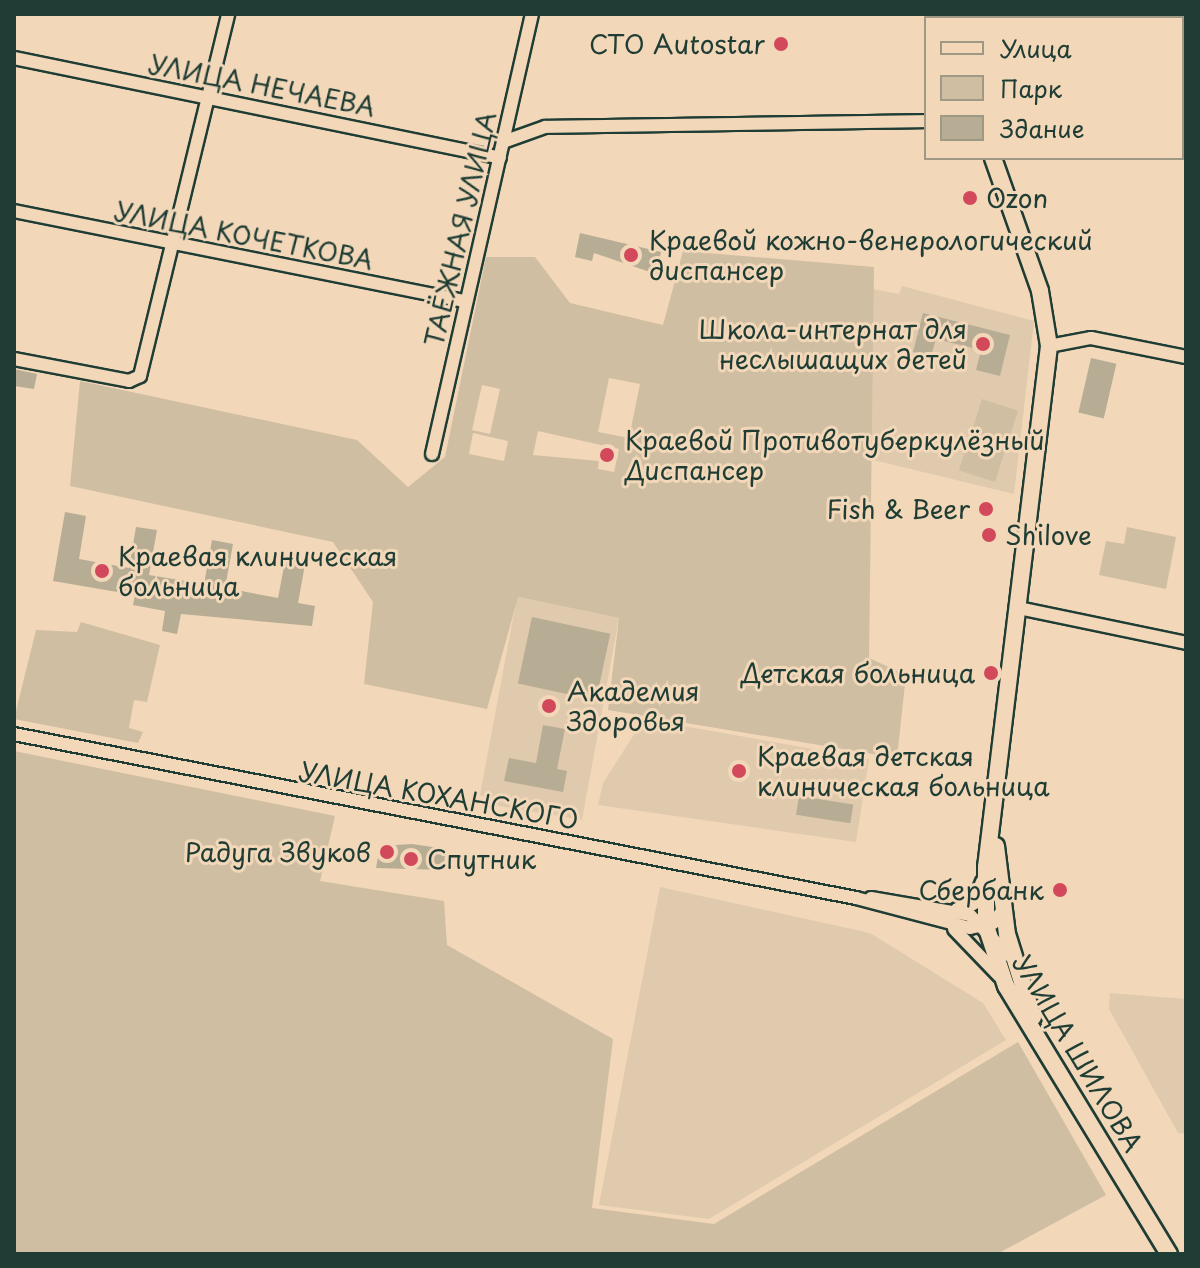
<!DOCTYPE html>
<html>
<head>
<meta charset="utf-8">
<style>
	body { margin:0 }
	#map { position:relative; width:1200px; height:1268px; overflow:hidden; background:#f2d7b9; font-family:"Playpen Sans",sans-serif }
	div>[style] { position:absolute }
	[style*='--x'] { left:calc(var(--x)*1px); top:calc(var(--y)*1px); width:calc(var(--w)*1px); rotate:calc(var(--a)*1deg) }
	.built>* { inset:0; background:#e0caae }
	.green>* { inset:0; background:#d0bea3; transform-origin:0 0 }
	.building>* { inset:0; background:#b7ac94; transform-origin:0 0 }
	.roads { filter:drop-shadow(2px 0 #1f3d34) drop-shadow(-2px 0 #1f3d34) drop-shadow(0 2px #1f3d34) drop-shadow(0 -2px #1f3d34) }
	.minor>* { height:12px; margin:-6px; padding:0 6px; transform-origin:6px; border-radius:6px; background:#f2d7b9 }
	.major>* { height:16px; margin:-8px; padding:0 8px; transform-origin:8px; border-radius:8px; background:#f2d7b9 }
	.dots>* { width:22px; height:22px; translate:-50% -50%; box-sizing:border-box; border:4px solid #f2d7b9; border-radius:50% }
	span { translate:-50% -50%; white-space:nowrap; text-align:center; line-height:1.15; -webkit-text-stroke:6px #f2d7b9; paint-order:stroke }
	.poi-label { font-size:26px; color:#1f3d34 }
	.right { translate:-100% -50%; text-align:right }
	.left { translate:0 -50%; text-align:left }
	.street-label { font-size:26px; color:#1f3d34 }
	.frame { position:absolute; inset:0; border:16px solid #1f3d34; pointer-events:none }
	.legend { position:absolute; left:924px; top:16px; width:260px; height:144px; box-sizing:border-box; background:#f2d7b9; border:2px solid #9e9984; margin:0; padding:10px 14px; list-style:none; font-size:24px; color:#1f3d34 }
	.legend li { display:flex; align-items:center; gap:16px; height:40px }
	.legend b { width:40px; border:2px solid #9e9984 }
</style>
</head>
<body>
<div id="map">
	<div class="built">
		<i style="clip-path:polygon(902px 286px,1034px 321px,1014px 494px,861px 457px,862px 287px,899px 294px)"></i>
		<i style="clip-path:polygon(517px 597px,619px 618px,582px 820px,499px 806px,480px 795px)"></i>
		<i style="clip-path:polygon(644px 719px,869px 759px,856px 842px,598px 805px,603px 783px)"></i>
		<i style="clip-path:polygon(660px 887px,870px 933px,983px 1003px,1006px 1040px,709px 1219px,599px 1205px)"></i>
		<i style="clip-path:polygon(1110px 993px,1186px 999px,1186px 1134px,1178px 1133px,1109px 1009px)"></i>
	</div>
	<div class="green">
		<i style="clip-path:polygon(evenodd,683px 251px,874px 267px,869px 658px,906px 675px,897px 758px,608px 710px,619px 618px,518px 597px,487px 709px,364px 684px,373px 602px,333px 542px,70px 486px,80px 381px,357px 440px,408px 487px,445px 457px,486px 257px,535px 257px,570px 303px,663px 325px,683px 251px,609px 378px,640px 384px,629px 438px,598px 432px,609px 378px,683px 251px,482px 385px,500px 389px,490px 434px,472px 430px,482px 385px,683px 251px,538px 431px,619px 449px,614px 472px,598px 469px,599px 461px,533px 455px,538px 431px,683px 251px,473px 433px,508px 441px,504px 461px,469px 454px,473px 433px)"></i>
		<i style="left:982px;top:399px;width:38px;height:75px;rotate:18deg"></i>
		<i style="clip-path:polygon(1127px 527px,1176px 537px,1166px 589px,1099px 575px,1106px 541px,1124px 544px)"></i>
		<i style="clip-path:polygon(81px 622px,160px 645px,147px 702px,134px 700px,129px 728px,143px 732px,138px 743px,14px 719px,36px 630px,77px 632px)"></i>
		<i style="clip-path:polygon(14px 751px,335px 816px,320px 881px,444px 901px,447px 945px,613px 1039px,592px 1208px,714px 1224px,1018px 1042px,1106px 1195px,997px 1254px,14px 1254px)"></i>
	</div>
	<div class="building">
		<i style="clip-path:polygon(580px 233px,661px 252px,656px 274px,594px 253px,592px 261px,575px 257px)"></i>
		<i style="clip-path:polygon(923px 313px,1010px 335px,1000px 376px,976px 370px,981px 350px,936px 339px,931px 356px,913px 352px)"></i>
		<i style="left:1091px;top:358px;width:26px;height:56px;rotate:13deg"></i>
		<i style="clip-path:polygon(14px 369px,37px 374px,34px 389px,14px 386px)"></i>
		<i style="clip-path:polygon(65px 512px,86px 516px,79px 559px,129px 568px,136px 527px,157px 530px,149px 575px,204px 584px,212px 540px,233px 544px,225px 588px,278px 598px,286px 556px,306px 559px,298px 603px,315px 606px,312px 626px,181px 614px,177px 634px,162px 631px,165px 611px,133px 605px,135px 595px,53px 581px)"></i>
		<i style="left:532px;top:617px;width:80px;height:68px;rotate:12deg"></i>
		<i style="clip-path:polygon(543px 725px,565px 729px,557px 769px,567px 771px,563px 792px,504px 781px,509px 758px,536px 763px)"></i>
		<i style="left:799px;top:796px;width:55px;height:19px;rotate:9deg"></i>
		<i style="clip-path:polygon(412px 844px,446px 849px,443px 870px,376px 868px,380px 846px)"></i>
	</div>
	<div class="roads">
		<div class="minor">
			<i style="--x:14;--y:58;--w:496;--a:11.6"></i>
			<i style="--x:503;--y:142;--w:45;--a:-19.7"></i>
			<i style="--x:545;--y:127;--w:381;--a:-0.9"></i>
			<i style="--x:14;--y:211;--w:460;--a:11.3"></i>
			<i style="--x:1049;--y:346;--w:43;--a:-10.8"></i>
			<i style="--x:1091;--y:338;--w:97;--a:11.3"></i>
			<i style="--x:14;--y:359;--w:117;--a:10.8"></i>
			<i style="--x:129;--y:381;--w:12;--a:-24"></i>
			<i style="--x:140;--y:376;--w:373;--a:-76.3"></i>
			<i style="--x:432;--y:454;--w:451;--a:-77.2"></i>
			<i style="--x:1019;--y:608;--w:171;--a:11.8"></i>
			<i style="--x:14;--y:734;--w:858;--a:11.02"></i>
			<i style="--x:856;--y:898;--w:118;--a:14.7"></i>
			<i style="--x:970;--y:928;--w:24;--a:-12"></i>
			<i style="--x:993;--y:923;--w:15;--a:-53"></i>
			<i style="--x:871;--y:898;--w:100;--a:9.7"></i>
			<i style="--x:970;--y:915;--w:55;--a:46.5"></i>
			<i style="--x:957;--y:909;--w:17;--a:-17"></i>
			<i style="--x:973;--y:904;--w:24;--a:-68"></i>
			<i style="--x:954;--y:929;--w:65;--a:46.2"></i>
		</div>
		<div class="major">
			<i style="--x:942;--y:14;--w:4;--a:76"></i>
			<i style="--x:993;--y:158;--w:141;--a:70.5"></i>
			<i style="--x:1040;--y:291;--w:56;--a:80.7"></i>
			<i style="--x:1049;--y:346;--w:525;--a:96.89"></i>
			<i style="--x:986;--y:867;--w:59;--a:90"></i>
			<i style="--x:986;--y:926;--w:63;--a:71.6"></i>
			<i style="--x:1006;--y:986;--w:314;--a:58.7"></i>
			<i style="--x:996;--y:846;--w:89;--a:82.9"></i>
			<i style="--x:1007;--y:934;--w:87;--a:72.6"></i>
		</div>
	</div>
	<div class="dots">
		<i style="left:781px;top:44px;background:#d1495b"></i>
		<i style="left:970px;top:198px;background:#d1495b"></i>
		<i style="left:631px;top:255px;background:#d1495b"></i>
		<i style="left:983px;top:344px;background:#d1495b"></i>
		<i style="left:607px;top:455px;background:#d1495b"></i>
		<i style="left:986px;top:509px;background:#d1495b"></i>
		<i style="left:989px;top:535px;background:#d1495b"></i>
		<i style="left:102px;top:571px;background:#d1495b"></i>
		<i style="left:991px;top:673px;background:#d1495b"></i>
		<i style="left:549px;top:706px;background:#d1495b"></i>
		<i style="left:739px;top:771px;background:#d1495b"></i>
		<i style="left:387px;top:852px;background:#d1495b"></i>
		<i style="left:411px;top:859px;background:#d1495b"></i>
		<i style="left:1060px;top:890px;background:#d1495b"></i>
	</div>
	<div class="poi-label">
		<span class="right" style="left:765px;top:44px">СТО Autostar</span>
		<span class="left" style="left:986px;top:198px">Ozon</span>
		<span class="left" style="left:649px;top:255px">Краевой кожно-венерологический<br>диспансер</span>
		<span class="right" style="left:967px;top:344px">Школа-интернат для<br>неслышащих детей</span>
		<span class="left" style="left:625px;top:455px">Краевой Противотуберкулёзный<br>Диспансер</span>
		<span class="right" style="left:970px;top:509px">Fish &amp; Beer</span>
		<span class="left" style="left:1005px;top:535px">Shilove</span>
		<span class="left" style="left:118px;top:571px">Краевая клиническая<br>больница</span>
		<span class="right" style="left:975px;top:673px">Детская больница</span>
		<span class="left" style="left:567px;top:706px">Академия<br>Здоровья</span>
		<span class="left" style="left:757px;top:771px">Краевая детская<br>клиническая больница</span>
		<span class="right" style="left:371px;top:852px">Радуга Звуков</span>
		<span class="left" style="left:427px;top:859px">Спутник</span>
		<span class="right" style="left:1044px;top:890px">Сбербанк</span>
	</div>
	<div class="street-label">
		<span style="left:262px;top:85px;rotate:11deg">УЛИЦА НЕЧАЕВА</span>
		<span style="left:460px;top:229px;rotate:-77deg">ТАЁЖНАЯ УЛИЦА</span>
		<span style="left:244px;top:235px;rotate:11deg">УЛИЦА КОЧЕТКОВА</span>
		<span style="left:439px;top:795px;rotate:10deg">УЛИЦА КОХАНСКОГО</span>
		<span style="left:1078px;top:1053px;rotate:59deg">УЛИЦА ШИЛОВА</span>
	</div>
	<div class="frame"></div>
	<ul class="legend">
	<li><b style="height:10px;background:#f2d7b9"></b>Улица</li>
	<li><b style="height:22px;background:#d0bea3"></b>Парк</li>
	<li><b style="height:22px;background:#b7ac94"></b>Здание</li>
	</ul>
</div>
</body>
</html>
